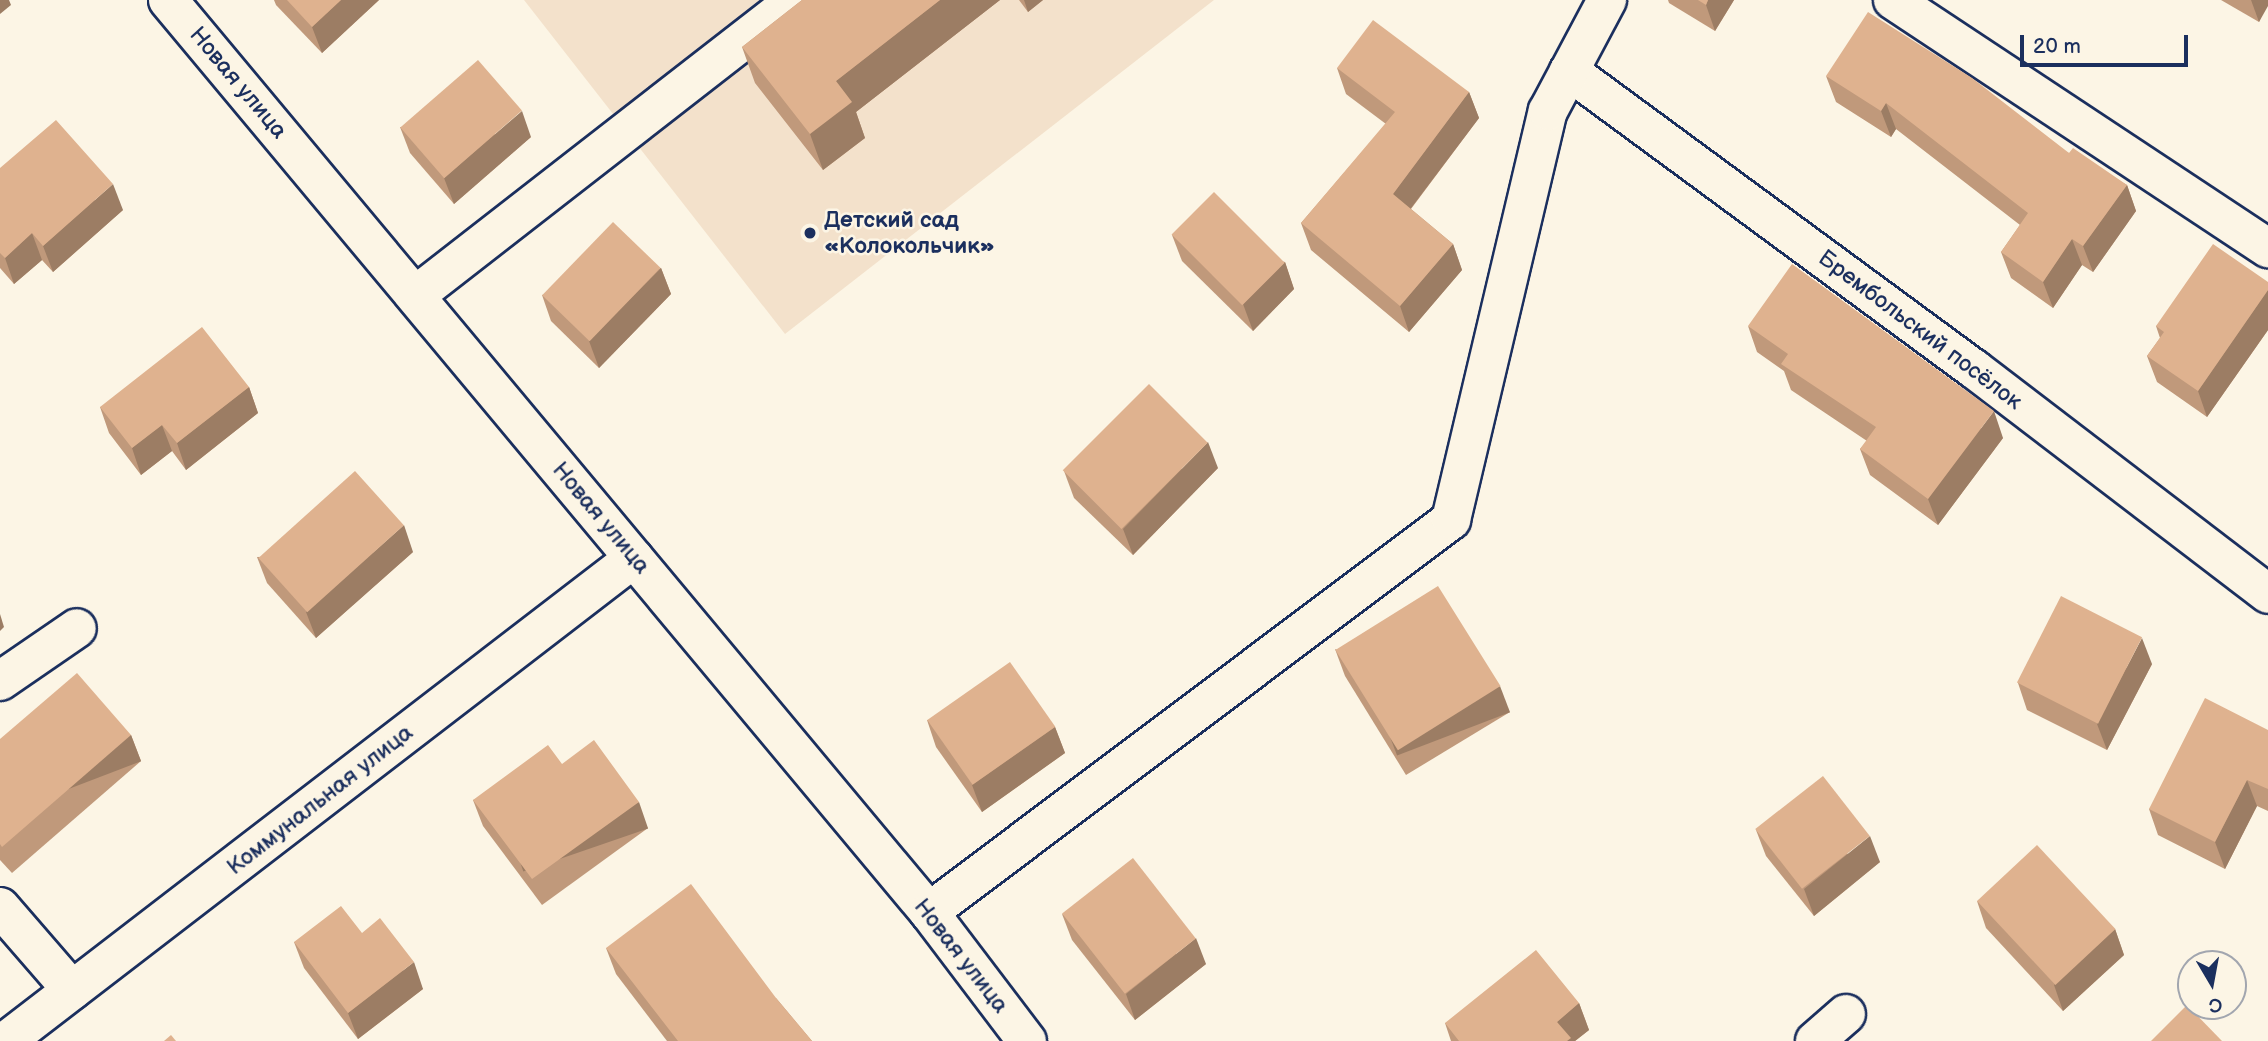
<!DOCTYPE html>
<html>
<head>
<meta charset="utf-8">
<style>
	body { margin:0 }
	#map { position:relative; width:2268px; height:1041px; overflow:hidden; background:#fcf5e5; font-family:"Balsamiq Sans",sans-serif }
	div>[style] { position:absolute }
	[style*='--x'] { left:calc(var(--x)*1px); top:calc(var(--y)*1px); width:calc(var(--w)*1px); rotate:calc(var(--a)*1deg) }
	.built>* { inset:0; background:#f3e1cb }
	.roads { filter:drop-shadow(2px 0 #1b2f5e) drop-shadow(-2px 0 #1b2f5e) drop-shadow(0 2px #1b2f5e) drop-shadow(0 -2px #1b2f5e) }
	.minor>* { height:38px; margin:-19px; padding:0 19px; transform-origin:19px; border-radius:19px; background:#fcf5e5 }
	.wall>* { inset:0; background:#c0997b }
	.shaded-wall>* { inset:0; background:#9c7d64; transform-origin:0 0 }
	.building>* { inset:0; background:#dfb28f; transform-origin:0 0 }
	.dots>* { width:19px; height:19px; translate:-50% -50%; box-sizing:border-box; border:4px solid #fcf5e5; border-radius:50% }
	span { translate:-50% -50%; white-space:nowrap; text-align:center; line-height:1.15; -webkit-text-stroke:5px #fcf5e5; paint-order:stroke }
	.street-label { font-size:23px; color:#1b2f5e }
	.poi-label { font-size:23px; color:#1b2f5e; font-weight:700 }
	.left { translate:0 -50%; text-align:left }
	.north { position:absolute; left:2177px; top:950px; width:70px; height:70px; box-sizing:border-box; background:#fcf5e5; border:2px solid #a2a6af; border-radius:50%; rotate:170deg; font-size:19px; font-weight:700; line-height:28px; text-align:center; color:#1b2f5e }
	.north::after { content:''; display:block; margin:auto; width:24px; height:32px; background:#1b2f5e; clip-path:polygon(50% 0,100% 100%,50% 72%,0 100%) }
	.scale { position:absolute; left:2020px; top:35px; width:168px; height:32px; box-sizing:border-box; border:4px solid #1b2f5e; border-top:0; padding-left:9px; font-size:21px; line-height:24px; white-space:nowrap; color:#1b2f5e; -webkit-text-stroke:5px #fcf5e5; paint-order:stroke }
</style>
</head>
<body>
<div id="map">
	<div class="built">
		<i style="clip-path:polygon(524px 0,1214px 0,785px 334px)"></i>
	</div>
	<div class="roads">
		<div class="minor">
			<i style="--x:168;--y:0;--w:1188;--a:50.16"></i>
			<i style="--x:929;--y:912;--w:162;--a:52.8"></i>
			<i style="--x:1893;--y:0;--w:450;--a:33.5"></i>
			<i style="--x:1569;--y:71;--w:503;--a:36.35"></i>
			<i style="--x:1974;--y:369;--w:370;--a:37.4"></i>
			<i style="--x:416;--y:295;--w:480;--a:-37.9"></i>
			<i style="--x:0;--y:681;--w:93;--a:-34.5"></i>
			<i style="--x:0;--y:907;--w:110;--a:49.1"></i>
			<i style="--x:929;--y:912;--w:653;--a:-36.91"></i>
			<i style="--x:1451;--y:520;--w:420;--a:-76.7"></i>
			<i style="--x:1548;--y:111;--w:126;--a:-62"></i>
			<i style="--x:6;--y:1041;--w:792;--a:-37.56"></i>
			<i style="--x:1815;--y:1041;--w:41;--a:-41.1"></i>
		</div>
	</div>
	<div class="wall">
		<i style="clip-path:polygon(274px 0,379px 0,322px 53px,276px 5px)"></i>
		<i style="clip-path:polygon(802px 0,1000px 0,856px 112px,865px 138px,823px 170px,755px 83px,742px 47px)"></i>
		<i style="clip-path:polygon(1019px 0,1043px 0,1028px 12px)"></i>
		<i style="clip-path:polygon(1668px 0,1734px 0,1715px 31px,1669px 3px)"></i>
		<i style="clip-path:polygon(2221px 0,2268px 0,2259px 22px)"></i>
		<i style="clip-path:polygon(1337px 68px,1469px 92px,1479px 118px,1411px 209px,1453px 244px,1462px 270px,1409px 332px,1311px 250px,1301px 223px,1386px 124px,1346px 94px)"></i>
		<i style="clip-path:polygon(1826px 76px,2069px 153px,2127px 185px,2136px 211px,2093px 272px,2082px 265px,2053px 308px,2011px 278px,2001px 252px,2020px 225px,1896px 129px,1891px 137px,1836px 102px)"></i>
		<i style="clip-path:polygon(400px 127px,531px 137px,454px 204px,410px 153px)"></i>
		<i style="clip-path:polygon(0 168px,123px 210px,53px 272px,42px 260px,14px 284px,0 268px)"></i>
		<i style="clip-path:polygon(1172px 235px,1285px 262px,1294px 289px,1253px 331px,1182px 261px)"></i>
		<i style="clip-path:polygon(661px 268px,671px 294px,599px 368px,551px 321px,542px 295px)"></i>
		<i style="clip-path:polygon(2268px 282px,2268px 330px,2207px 417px,2157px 382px,2147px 356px,2160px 338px,2156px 326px)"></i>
		<i style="clip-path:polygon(1748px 326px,2003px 438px,1938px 525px,1870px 475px,1860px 449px,1867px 441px,1791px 390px,1784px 371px,1757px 352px)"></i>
		<i style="clip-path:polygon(249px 387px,258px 413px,186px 470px,172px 451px,141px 475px,109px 433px,100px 407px)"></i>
		<i style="clip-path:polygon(1218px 468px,1133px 555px,1074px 498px,1064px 471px)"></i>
		<i style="clip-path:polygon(413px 552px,316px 638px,267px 583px,257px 557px)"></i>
		<i style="clip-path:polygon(1335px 649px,1510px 712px,1406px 775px,1345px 676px)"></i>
		<i style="clip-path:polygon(2152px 664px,2107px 750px,2027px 710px,2018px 683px)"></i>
		<i style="clip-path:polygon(927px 720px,1055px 727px,1065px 753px,982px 812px,936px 747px)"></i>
		<i style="clip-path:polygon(2268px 730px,2268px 811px,2257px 806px,2225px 869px,2158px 835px,2149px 809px)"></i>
		<i style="clip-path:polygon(131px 735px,141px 761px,12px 873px,0 860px,0 739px)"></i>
		<i style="clip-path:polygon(562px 764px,648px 828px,542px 905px,483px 826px,473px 800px)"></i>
		<i style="clip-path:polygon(1756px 830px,1880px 862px,1814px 916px,1766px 856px)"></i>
		<i style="clip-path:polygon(1977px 901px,2115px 929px,2124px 955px,2063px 1011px,1986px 928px)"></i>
		<i style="clip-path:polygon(1062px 914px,1206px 964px,1135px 1020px,1072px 940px)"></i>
		<i style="clip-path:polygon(362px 933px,423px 989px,358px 1039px,304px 968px,294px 942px)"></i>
		<i style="clip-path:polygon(606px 948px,776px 998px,812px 1041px,667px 1041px,616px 974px)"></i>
		<i style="clip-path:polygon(1579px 1003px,1589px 1030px,1575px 1041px,1451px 1041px,1445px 1023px)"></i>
	</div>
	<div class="shaded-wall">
		<i style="clip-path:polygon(0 0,9px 0,11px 5px,0 14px)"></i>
		<i style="clip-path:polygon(341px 0,379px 0,322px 53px,312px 27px)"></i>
		<i style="clip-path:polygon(940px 0,1000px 0,856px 112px,865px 138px,823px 170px,810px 134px,836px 81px)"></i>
		<i style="clip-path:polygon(1024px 0,1043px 0,1028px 12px)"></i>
		<i style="clip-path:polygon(1708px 0,1734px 0,1715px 31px,1706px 5px)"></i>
		<i style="clip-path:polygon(2251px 0,2268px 0,2268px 6px,2259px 22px)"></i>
		<i style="clip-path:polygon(1469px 92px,1479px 118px,1402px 220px,1393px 194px)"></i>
		<i style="clip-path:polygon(1886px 103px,1896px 129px,1891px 137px,1881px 111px)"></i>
		<i style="clip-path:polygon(522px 111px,531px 137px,454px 204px,444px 178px)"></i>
		<i style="clip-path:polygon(113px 184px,123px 210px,53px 272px,43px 246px)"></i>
		<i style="clip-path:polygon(2127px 185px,2136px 211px,2093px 272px,2083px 246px)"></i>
		<i style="clip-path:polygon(32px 233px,42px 260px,14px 284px,5px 258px)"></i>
		<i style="clip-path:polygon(2072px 239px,2082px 265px,2053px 308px,2043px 282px)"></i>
		<i style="clip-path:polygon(1453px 244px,1462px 270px,1409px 332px,1400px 306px)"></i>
		<i style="clip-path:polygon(1285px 262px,1294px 289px,1253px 331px,1243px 304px)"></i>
		<i style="clip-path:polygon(661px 268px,671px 294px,599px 368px,589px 341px)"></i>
		<i style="clip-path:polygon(2268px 290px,2268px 330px,2207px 417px,2198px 391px)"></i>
		<i style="clip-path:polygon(249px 387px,258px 413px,186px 470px,177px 443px)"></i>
		<i style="clip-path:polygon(1994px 411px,2003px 438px,1938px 525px,1928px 499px)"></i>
		<i style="clip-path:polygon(162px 425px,172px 451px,141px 475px,132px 448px)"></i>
		<i style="clip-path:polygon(1208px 442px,1218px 468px,1133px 555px,1123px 529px)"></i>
		<i style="clip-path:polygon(404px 525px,413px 552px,316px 638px,306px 612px)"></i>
		<i style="clip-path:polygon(0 614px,4px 627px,0 631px)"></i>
		<i style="clip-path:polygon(2142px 638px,2152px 664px,2107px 750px,2097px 724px)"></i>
		<i style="left:1500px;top:686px;width:28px;height:121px;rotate:69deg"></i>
		<i style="clip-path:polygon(1055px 727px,1065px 753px,982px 812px,972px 785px)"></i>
		<i style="left:131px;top:735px;width:28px;height:171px;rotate:69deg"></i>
		<i style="clip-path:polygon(2247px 780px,2257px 806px,2225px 869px,2215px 842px)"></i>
		<i style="left:639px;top:802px;width:28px;height:132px;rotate:71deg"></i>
		<i style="clip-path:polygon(1870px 836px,1880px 862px,1814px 916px,1804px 889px)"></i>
		<i style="clip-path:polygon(2115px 929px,2124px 955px,2063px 1011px,2054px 985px)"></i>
		<i style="clip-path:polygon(1196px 938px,1206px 964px,1135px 1020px,1126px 994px)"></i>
		<i style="clip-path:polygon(414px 962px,423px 989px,358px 1039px,348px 1013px)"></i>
		<i style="clip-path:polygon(1579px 1003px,1589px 1030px,1575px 1041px,1564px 1041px,1557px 1022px)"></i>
	</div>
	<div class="building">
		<i style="clip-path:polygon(287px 0,341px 0,312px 27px)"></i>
		<i style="clip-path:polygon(802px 0,940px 0,836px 81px,852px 102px,810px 134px,742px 47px)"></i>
		<i style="clip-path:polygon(1698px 0,1708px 0,1706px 5px)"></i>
		<i style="clip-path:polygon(1868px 12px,1972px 78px,2069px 153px,2073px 148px,2127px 185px,2083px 246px,2072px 239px,2043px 282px,2001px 252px,2028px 213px,1886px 103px,1881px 111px,1826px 76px)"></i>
		<i style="clip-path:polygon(1373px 20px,1469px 92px,1393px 194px,1453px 244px,1400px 306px,1301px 223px,1395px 112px,1337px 68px)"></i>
		<i style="left:478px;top:60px;width:67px;height:103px;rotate:49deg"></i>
		<i style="clip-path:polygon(56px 120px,113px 184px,43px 246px,32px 233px,5px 258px,0 253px,0 168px)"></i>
		<i style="left:1214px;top:192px;width:100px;height:60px;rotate:45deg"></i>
		<i style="left:613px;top:222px;width:66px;height:102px;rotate:44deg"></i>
		<i style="clip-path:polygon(2213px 244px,2268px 282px,2268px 290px,2198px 391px,2147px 356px,2164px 332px,2156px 326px)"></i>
		<i style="clip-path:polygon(1792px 264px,1994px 411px,1928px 499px,1860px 449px,1876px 427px,1781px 364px,1788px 354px,1748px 326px)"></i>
		<i style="clip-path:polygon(202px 327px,249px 387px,177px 443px,162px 425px,132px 448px,100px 407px)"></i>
		<i style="left:1149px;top:384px;width:83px;height:122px;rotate:45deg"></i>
		<i style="left:355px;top:471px;width:73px;height:130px;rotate:48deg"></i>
		<i style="left:1438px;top:586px;width:118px;height:121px;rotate:58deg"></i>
		<i style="left:2061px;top:596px;width:91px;height:97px;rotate:27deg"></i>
		<i style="left:1010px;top:662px;width:79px;height:101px;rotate:55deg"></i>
		<i style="clip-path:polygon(77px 673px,131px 735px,2px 847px,0 844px,0 739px)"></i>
		<i style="clip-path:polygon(2205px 698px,2268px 730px,2268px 789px,2247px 780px,2215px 842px,2149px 809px)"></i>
		<i style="clip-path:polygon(594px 740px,639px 802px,532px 879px,473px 800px,548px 745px,562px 764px)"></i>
		<i style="left:1823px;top:776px;width:76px;height:86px;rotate:52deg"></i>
		<i style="left:2037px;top:845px;width:115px;height:82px;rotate:47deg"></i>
		<i style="left:1133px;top:858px;width:102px;height:90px;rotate:52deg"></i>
		<i style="clip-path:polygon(691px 884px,776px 998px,812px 1041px,678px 1041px,606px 948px)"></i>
		<i style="clip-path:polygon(341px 906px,362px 933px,380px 918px,414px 962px,348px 1013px,294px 942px)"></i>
		<i style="clip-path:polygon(1536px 950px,1579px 1003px,1557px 1022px,1571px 1038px,1567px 1041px,1459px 1041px,1445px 1023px)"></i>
		<i style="clip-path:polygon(2187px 1005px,2222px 1041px,2151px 1041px)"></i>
		<i style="clip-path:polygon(171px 1035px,176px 1041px,164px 1041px)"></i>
	</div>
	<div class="dots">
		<i style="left:810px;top:233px;background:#1b2f5e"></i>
	</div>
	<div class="street-label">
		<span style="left:238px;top:83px;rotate:50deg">Новая улица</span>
		<span style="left:1920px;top:330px;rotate:37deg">Брембольский посёлок</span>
		<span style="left:601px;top:518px;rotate:50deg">Новая улица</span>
		<span style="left:320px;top:800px;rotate:-38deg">Коммунальная улица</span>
		<span style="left:961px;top:956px;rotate:52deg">Новая улица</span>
	</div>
	<div class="poi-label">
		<span class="left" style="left:824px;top:233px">Детский сад<br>«Колокольчик»</span>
	</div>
	<div class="north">С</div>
	<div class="scale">20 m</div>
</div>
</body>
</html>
